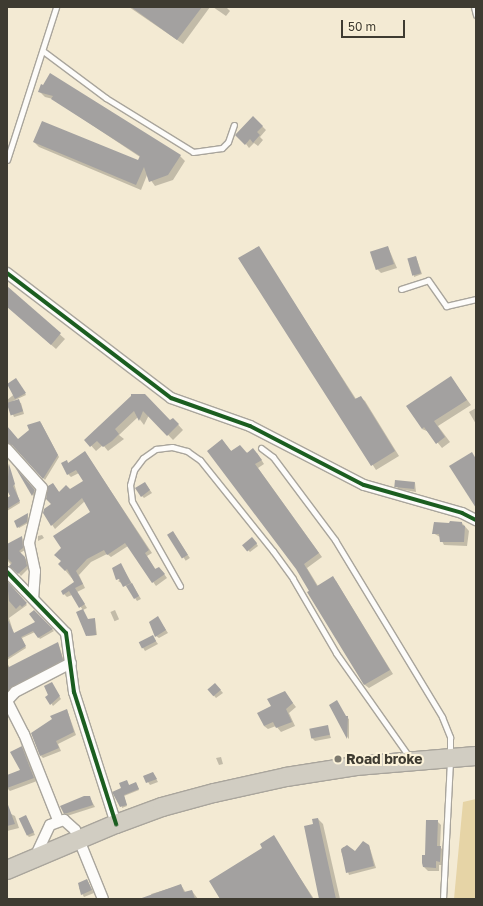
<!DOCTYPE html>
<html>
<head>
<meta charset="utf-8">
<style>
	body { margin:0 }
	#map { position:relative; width:483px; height:906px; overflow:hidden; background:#f3eee1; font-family:"Golos Text",sans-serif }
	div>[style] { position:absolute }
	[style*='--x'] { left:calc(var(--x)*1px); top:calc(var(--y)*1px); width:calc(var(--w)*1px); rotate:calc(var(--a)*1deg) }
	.built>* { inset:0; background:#f3ead3; transform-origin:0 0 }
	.forest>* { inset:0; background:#e6d4a6 }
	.shadow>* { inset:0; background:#0003; transform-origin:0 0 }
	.building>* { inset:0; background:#a3a1a0; transform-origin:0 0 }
	.roads { filter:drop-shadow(1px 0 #a9a59c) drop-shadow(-1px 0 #a9a59c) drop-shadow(0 1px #a9a59c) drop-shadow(0 -1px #a9a59c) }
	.lane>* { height:5px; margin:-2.5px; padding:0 2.5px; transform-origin:2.5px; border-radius:2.5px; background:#fdfcfa }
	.street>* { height:10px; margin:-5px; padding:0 5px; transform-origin:5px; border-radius:5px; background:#fdfcfa }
	.highway>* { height:18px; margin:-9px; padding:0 9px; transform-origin:9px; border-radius:9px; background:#d1cdc2 }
	.cycleway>* { height:4px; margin:-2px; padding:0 2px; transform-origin:2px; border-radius:2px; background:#1b5e20 }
	.dots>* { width:11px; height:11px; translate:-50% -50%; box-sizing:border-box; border:2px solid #fbf2d9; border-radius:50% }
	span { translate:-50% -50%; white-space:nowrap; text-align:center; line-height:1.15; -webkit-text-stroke:4px #fbf2d9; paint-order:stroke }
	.poi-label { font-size:14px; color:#3e3b31; font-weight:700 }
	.left { translate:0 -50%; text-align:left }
	.frame { position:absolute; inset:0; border:8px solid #3e3b31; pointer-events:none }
	.scale { position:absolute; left:341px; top:20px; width:64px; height:18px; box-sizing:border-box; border:2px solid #3e3b31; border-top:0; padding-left:5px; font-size:12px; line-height:14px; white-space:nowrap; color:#3e3b31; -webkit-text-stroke:3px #fbf2d9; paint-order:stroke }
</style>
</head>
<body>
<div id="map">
	<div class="built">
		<i style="left:7px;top:7px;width:469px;height:892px"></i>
	</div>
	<div class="forest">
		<i style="clip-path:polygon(476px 799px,476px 899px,454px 899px,463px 802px)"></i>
	</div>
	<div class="shadow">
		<i style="clip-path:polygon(129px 7px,210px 7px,183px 44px)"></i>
		<i style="clip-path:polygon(213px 7px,226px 7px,230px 11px,226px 16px)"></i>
		<i style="clip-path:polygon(41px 85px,180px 156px,185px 161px,173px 180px,155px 186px,147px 175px,141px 190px,39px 147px,34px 142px,138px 162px,140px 157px,53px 99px,45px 97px,40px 92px)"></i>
		<i style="clip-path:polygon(253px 117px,266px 130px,260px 137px,263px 140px,258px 146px,254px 143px,249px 148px,246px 144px)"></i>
		<i style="clip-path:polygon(258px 247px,356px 399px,360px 397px,365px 401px,399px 456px,376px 470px,240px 259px)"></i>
		<i style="clip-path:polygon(388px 247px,397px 268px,381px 273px,377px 269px)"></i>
		<i style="clip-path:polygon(416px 257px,422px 274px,414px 277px,414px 276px)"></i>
		<i style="clip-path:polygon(7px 287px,65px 339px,56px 349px,7px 306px)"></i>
		<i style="clip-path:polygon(451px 378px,471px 405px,438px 426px,450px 442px,442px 448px,429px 432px,422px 429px)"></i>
		<i style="clip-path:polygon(22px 388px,26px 395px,13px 401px,21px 403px,24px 414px,14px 417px,7px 400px)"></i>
		<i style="clip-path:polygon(132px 397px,170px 422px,173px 419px,183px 430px,173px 440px,149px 415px,144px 425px,138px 417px,119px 435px,124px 439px,108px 451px,103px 445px,96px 451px,86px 440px)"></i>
		<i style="clip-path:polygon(476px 408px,476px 424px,469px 412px)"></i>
		<i style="clip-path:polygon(41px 423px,59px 457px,45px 480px,14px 445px,7px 445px,7px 427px,18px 440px)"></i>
		<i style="clip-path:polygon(222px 440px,232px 452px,257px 453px,264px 464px,258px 468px,322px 557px,307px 568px,318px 586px,336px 581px,393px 674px,369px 688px,365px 685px,308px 592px,310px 591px)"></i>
		<i style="clip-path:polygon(85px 452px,152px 553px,147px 556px,156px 570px,162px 571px,167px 578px,156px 586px,128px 546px,111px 557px,107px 554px,91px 562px,79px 575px,85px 588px,77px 592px,87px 608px,83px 610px,72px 595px,67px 597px,64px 594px,75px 582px,60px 564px,91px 512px,85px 501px,55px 529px,44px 513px,52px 504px,53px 484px,59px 492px,70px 490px,85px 481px,79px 473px,71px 477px,68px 474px,67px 462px,69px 464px)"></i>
		<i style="clip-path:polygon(7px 460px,20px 503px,7px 511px,7px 499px,12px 496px,7px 489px)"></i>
		<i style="clip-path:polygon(21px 475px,36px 493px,34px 497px,33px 495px)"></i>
		<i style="clip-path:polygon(396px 481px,415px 483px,416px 492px,398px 489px)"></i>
		<i style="clip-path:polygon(147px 486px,152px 493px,144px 498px,142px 496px)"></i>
		<i style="clip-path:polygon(28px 514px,28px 523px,19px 528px,15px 521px)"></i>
		<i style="clip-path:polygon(434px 523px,462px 523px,469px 531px,467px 546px,444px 545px,440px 537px,433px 533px)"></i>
		<i style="left:173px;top:532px;width:31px;height:5px;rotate:57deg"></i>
		<i style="clip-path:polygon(38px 536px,42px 535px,44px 538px,38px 541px)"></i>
		<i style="clip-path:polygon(22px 537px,25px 550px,20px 553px,27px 560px,29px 568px,21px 576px,7px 560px,7px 547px)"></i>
		<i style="clip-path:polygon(255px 541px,258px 546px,250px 552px,248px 550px)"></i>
		<i style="clip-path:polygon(121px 565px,141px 599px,137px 601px,128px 587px,118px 581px,124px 577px)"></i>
		<i style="clip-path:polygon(7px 582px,27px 605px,9px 618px,14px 634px,37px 622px,34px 611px,54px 631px,40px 639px,35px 632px,22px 638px,26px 648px,7px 660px)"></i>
		<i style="left:115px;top:610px;width:10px;height:5px;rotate:66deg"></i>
		<i style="clip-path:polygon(158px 618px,168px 633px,159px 638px,156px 636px)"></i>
		<i style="clip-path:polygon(95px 620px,97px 635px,88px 636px,89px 624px)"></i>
		<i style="clip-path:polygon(152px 636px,158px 644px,145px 651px,140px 643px)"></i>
		<i style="clip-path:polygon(58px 643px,64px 661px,7px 694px,7px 663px,10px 668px)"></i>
		<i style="clip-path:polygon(52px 684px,61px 699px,53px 706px,47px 697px)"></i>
		<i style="clip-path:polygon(218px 687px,223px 693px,216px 698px,209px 690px)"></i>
		<i style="clip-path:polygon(285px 693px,296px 707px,289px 713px,295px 726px,281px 732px,276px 726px,268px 729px,264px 726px,272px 707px)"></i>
		<i style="clip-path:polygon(330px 705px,349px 719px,349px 739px,348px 738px)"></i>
		<i style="clip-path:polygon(67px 710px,76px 735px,58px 744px,61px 751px,43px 758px,41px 756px)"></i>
		<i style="clip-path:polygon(327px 726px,331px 738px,315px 741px,312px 738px)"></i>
		<i style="clip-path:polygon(22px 743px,37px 781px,10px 791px,7px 788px,7px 776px,21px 770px,12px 752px,23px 747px)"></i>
		<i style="clip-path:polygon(221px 757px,223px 764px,219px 765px,216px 758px)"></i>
		<i style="clip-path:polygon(153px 773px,158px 782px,150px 785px,144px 776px)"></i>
		<i style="clip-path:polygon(127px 781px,129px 786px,136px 783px,139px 790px,124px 796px,127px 806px,122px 808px,123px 789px)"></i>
		<i style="clip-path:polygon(90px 798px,95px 807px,67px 816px,65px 813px)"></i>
		<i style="clip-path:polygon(7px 812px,15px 816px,19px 828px,7px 831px)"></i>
		<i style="clip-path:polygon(26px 816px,35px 835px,29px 837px,27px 835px)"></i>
		<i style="clip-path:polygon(318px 819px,323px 824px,340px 899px,320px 899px,314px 825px)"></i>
		<i style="clip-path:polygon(437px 821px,441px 825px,440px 847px,444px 851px,443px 865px,439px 865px,439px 871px,428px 871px,424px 867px,426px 856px)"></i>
		<i style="clip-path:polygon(273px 837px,314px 899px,221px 899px,264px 848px)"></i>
		<i style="clip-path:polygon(369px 845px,376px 868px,349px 875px,341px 851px,343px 847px,346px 847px,355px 852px)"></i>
		<i style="clip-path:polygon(87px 880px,94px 893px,84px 897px,79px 888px)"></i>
		<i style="clip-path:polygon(181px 885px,186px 893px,192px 891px,198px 899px,153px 899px,151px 894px)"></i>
	</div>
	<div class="building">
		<i style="clip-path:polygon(131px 7px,202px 7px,177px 40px)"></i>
		<i style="clip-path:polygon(50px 73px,181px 155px,168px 175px,149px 182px,144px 167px,136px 185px,33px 142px,42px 121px,138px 160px,140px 156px,51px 99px,53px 96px,38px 92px,41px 84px,43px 85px)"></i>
		<i style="clip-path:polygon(253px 116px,263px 126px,257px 132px,260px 135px,253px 143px,250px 139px,245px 145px,235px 135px)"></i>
		<i style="clip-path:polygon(259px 246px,355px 399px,361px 396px,395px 451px,371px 466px,238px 258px)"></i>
		<i style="left:388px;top:246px;width:19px;height:19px;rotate:72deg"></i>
		<i style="left:416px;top:256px;width:18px;height:9px;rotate:74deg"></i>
		<i style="clip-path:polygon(7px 286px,61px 333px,51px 345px,7px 307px)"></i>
		<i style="clip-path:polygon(451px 376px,467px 400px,434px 421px,445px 437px,436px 444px,424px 427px,422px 429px,406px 406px)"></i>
		<i style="clip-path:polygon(16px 378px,26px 393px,15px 399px,7px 384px)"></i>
		<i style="clip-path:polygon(131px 394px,145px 394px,170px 420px,173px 418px,179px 424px,167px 436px,143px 411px,139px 421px,134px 411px,115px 429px,119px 434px,112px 441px,103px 447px,97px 441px,90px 447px,84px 440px,131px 396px)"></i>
		<i style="left:19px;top:399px;width:13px;height:13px;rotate:72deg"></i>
		<i style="clip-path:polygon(40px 421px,58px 455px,43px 479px,12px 445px,7px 443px,7px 426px,18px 439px,29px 430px,27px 425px)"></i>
		<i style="clip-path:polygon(222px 439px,231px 451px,240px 445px,247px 453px,253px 448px,262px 460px,255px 464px,319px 553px,304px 564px,317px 586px,333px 576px,390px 670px,364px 685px,307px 592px,309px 591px,296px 569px,207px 451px)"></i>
		<i style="clip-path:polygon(85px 451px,149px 550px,145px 553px,155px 569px,159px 567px,165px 574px,152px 583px,125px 543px,107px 555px,104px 550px,87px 559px,76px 571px,83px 584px,75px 588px,85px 604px,79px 608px,69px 591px,63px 595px,61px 591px,74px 582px,67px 569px,65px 571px,58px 564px,61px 561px,54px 555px,61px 548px,53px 536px,90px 512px,82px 498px,51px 526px,43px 513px,44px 509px,51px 504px,46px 499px,48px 486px,53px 483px,59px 492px,66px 485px,70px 489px,83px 481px,76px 470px,67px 475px,61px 463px,67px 460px,68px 463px)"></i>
		<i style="clip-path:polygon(472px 452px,476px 459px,476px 508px,449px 466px)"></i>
		<i style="clip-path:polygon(9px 464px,15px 484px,13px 486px,20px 501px,7px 509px,7px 498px,10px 496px,7px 490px)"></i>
		<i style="clip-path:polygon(15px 467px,35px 490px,32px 496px)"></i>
		<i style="left:395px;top:480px;width:20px;height:7px;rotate:6deg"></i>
		<i style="clip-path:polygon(145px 482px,150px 490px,141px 497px,135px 488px)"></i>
		<i style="clip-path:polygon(28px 513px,27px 522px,17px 528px,14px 521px)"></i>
		<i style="clip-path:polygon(450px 521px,462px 522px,462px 525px,465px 526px,464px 542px,440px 542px,439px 534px,432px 534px,434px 522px,449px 523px)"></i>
		<i style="left:173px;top:531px;width:28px;height:7px;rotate:58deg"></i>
		<i style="clip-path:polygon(22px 536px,23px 548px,19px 551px,25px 557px,27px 566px,18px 574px,9px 566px,12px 563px,7px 558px,7px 544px)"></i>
		<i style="left:252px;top:537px;width:8px;height:13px;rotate:50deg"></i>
		<i style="clip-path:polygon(121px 563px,131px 583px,123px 587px,119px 579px,116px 580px,112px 568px)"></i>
		<i style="clip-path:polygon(7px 581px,27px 603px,22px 607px,20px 605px,16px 609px,9px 601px)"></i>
		<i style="clip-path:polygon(132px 583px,139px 596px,134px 599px,126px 586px)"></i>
		<i style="clip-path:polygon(83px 609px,88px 619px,95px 618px,96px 635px,86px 636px,76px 612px)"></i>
		<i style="clip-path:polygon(34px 610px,53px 629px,38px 638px,33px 631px,21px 637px,26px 646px,7px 658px,7px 618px,14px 633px,35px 622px,29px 614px)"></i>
		<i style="clip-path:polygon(158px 616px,166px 630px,155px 637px,149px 622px)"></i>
		<i style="left:153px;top:635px;width:7px;height:16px;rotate:63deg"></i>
		<i style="clip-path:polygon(58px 642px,63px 660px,7px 691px,7px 668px)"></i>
		<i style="clip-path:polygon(52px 682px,60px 696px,50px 705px,45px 697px,48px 695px,44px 686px)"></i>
		<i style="left:215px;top:683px;width:9px;height:10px;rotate:49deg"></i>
		<i style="clip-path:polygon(285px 691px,293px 703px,286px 709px,292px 722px,276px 728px,273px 722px,264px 726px,257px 713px,271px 706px,267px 699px)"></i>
		<i style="clip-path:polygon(337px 700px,346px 716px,348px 716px,347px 739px,329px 705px)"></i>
		<i style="clip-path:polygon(67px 709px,74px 732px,56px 741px,59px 748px,40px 756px,31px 733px,52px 719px,50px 716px)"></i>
		<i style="left:328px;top:725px;width:10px;height:19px;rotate:79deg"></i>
		<i style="clip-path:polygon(19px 739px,34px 778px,7px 788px,7px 775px,20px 770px,10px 752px,22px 746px)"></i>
		<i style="clip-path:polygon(153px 772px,157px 779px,146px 783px,143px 776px)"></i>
		<i style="clip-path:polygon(127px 780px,129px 785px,136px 782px,139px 789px,124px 795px,127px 805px,120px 807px,112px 792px,121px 788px,119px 783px)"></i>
		<i style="clip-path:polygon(84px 796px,90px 796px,93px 805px,64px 814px,60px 806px)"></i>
		<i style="clip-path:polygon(7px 802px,15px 824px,7px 826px)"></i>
		<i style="left:26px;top:815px;width:19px;height:8px;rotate:65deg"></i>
		<i style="clip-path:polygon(318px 818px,336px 899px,319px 899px,304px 826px,313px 824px,312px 819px)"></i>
		<i style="clip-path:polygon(426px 820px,438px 820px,437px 846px,441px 846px,440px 862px,436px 861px,436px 868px,423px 867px,422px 863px,422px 855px,425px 855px)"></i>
		<i style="clip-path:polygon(274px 835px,313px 899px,220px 899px,209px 881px,262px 848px,260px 844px)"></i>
		<i style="clip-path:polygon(363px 841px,369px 845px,374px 866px,346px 873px,341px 849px,347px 845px,355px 851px)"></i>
		<i style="clip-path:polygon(87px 879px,92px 890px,81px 895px,78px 883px)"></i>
		<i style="clip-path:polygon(181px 884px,184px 892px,192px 890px,195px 899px,139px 899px)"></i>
	</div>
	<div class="roads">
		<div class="lane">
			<i style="--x:474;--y:7;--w:8;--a:76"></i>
			<i style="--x:43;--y:51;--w:79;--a:36.7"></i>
			<i style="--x:106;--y:98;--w:102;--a:31.8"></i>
			<i style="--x:193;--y:152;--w:29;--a:-8"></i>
			<i style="--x:222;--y:148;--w:8;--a:-45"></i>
			<i style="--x:228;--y:142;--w:18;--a:-71"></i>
			<i style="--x:7;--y:160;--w:161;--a:-72.2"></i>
			<i style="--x:401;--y:289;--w:28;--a:-18"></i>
			<i style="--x:428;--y:280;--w:32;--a:55"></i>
			<i style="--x:446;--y:306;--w:31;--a:-13"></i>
			<i style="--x:261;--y:448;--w:15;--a:37"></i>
			<i style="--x:273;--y:457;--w:104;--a:53.2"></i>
			<i style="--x:335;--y:540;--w:207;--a:58.8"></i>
			<i style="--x:442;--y:717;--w:22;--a:68"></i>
			<i style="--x:450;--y:737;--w:17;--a:90"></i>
			<i style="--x:180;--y:586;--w:98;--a:-119.5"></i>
			<i style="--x:132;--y:501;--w:16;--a:-97"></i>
			<i style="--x:130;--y:485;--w:16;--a:-75"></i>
			<i style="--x:134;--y:470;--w:15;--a:-53"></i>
			<i style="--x:143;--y:458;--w:16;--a:-35"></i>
			<i style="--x:156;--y:449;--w:16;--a:-7"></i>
			<i style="--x:172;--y:447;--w:16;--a:15"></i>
			<i style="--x:187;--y:451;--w:16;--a:35"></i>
			<i style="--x:200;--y:460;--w:117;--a:51.3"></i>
			<i style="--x:273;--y:551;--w:34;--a:54"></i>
			<i style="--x:293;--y:579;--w:86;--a:59.8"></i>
			<i style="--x:336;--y:653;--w:128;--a:54.8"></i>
			<i style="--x:443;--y:899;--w:137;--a:-87.1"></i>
		</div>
		<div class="street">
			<i style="--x:7;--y:273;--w:206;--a:37.3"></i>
			<i style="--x:171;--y:398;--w:84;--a:19.5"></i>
			<i style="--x:250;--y:426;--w:128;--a:27.4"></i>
			<i style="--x:364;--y:485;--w:102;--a:15.9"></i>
			<i style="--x:462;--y:513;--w:16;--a:27"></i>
			<i style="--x:7;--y:449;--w:52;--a:48.1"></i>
			<i style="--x:42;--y:488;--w:57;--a:103.3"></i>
			<i style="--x:29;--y:543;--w:29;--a:78"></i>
			<i style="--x:35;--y:571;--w:27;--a:94"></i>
			<i style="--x:7;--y:572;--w:85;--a:46"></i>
			<i style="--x:66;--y:633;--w:60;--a:82.3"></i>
			<i style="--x:74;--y:692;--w:139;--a:72.3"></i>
			<i style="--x:7;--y:701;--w:37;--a:63"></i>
			<i style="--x:24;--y:734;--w:92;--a:68.4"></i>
			<i style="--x:7;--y:701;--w:12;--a:-48"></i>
			<i style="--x:15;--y:692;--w:63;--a:-27.4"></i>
			<i style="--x:35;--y:857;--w:35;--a:-65"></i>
			<i style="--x:50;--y:825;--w:15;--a:-20"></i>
			<i style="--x:64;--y:820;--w:15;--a:42"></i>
			<i style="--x:75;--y:830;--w:74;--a:67.9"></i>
		</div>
		<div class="highway">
			<i style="--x:7;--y:870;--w:118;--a:-22.9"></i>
			<i style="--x:116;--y:824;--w:49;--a:-20.3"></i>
			<i style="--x:162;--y:807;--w:54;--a:-15.1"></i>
			<i style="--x:214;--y:793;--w:74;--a:-12.5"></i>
			<i style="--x:286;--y:777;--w:71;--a:-8.9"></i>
			<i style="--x:356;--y:766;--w:120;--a:-4.8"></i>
		</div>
	</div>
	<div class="cycleway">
		<i style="--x:7;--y:273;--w:206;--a:37.3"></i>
		<i style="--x:171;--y:398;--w:84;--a:19.5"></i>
		<i style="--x:250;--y:426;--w:128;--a:27.4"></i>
		<i style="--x:364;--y:485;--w:102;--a:15.9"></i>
		<i style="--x:462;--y:513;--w:16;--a:27"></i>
		<i style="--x:7;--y:572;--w:85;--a:46"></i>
		<i style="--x:66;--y:633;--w:60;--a:82.3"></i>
		<i style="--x:74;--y:692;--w:139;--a:72.3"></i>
	</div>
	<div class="dots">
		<i style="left:338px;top:759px;background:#7d7a6f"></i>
	</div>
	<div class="poi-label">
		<span class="left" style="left:346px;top:759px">Road broke</span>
	</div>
	<div class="frame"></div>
	<div class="scale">50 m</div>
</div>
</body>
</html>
